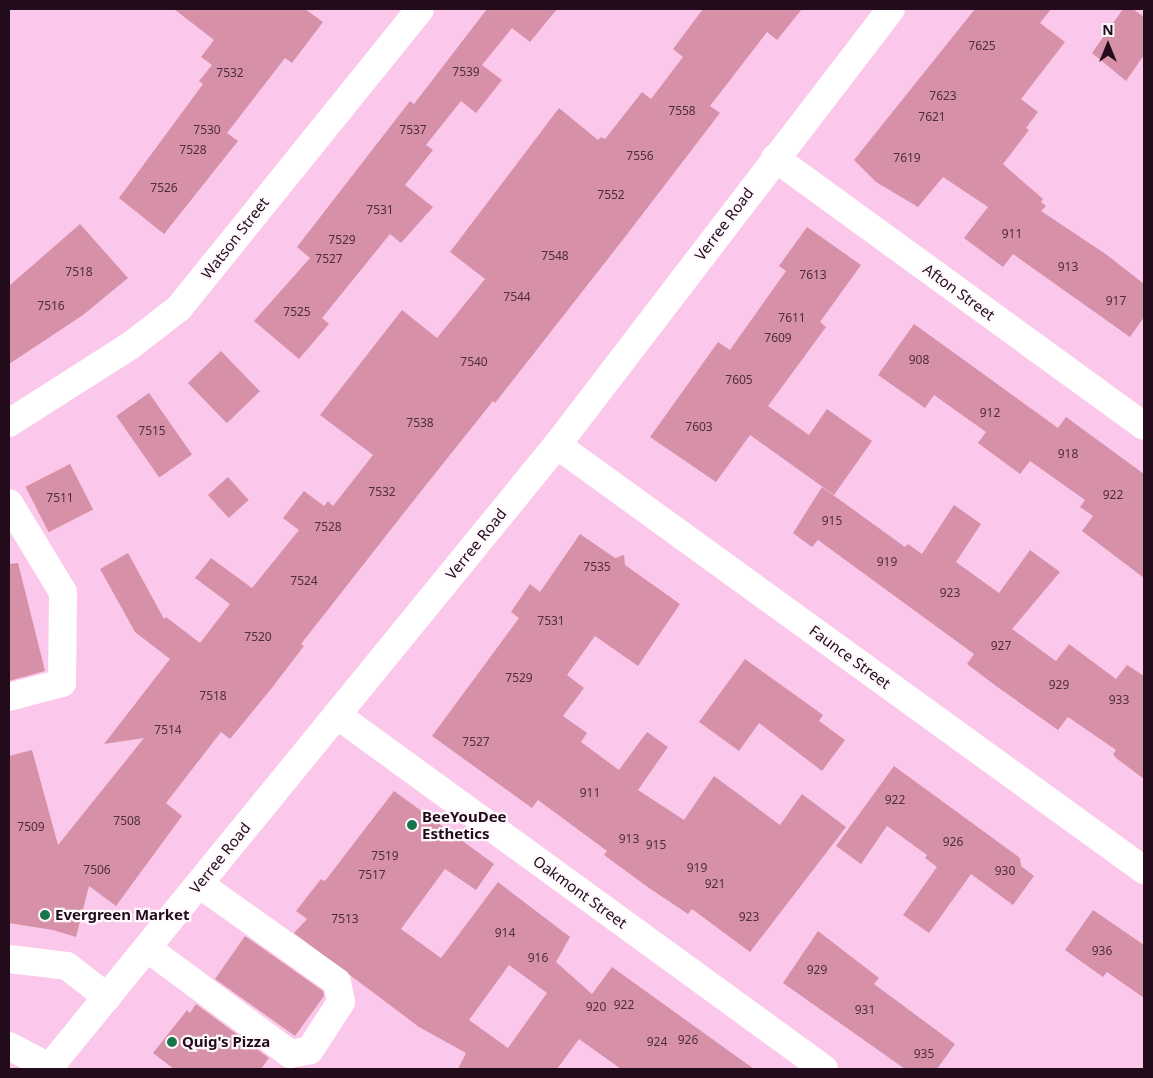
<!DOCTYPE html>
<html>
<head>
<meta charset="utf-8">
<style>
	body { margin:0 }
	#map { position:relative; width:1153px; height:1078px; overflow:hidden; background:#fbc7ea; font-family:"Noto Sans",sans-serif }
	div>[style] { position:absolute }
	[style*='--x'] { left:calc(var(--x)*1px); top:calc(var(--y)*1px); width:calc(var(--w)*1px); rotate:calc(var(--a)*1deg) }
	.building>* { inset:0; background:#d691a8; transform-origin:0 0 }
	.minor>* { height:28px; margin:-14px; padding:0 14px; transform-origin:14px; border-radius:14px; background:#fff }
	.major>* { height:28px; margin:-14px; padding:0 14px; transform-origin:14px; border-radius:14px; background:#fff }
	.dots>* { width:14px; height:14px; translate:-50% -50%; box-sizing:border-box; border:2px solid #fff8fc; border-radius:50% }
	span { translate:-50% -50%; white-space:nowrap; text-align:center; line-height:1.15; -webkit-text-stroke:4.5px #fff8fc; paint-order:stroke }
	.number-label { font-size:12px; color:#4f2d3f }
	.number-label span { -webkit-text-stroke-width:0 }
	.street-label { font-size:15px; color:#220c1c }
	.poi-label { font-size:15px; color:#220c1c; font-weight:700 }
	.left { translate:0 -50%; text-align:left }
	.frame { position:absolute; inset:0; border:10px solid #220c1c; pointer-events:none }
	.north { position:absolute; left:1083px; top:20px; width:50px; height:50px; -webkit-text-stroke:4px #fff8fc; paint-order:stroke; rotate:0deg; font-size:14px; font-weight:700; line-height:20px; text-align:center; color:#220c1c }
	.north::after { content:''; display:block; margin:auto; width:18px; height:22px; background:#220c1c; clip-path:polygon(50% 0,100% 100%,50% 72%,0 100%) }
</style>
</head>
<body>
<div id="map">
	<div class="building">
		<i style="clip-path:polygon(174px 9px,305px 9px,323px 22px,292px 63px,285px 58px,227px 133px,238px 141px,164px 234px,119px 198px,203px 84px,199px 81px,212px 65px,201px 57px,214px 40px)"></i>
		<i style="clip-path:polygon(487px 9px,557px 9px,530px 42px,512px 28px,482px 65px,502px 80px,476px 113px,461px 101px,426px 145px,433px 150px,405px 185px,433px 207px,401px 243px,390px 234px,322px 318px,329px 324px,299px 359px,254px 321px,310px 258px,297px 247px,410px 101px,414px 104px)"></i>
		<i style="clip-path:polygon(703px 9px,802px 9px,777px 40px,767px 32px,710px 106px,720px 113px,625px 237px,495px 403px,493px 401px,418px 495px,301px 644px,304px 646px,271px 689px,230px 739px,221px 732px,166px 803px,182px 816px,116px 906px,89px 886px,76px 937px,53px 930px,9px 923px,9px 756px,32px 750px,58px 845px,144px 738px,104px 744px,170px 659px,135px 632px,100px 569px,128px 553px,164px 619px,166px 617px,200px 643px,230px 604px,195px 578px,211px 558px,252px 588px,299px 530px,283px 518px,304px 491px,324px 506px,328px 501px,333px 506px,373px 455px,320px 415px,402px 310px,437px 338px,485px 279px,450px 252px,559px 108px,598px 140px,601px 137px,605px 139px,642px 92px,651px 99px,683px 57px,673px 49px)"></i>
		<i style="clip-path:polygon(975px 9px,1051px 9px,1040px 23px,1065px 42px,1021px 99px,1038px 112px,1026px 128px,1029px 130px,1003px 164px,1043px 199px,1041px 202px,1046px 206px,1041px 211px,1107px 255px,1144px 284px,1144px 317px,1130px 337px,1013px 254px,1003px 267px,964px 238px,988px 207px,943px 177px,918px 207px,876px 182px,854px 160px)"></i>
		<i style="clip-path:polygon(1123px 9px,1133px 9px,1144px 17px,1144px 55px,1126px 81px,1092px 53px)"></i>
		<i style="clip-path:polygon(80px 224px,128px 278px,83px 315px,9px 364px,9px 286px)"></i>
		<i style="clip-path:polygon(807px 227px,861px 265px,820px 322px,826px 327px,768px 406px,809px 435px,827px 409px,872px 441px,834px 495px,750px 435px,716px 482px,650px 437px,718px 342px,730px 350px,786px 271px,779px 266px)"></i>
		<i style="clip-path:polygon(914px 324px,1058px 428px,1066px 417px,1144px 474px,1144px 578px,1082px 531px,1093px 516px,1080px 507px,1085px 500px,1030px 461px,1020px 474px,978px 443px,986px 432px,934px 395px,925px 408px,878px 375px)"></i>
		<i style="left:221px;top:351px;width:56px;height:46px;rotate:46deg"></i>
		<i style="left:149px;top:393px;width:75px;height:40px;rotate:55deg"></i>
		<i style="left:70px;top:464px;width:51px;height:50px;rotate:63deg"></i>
		<i style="left:228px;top:477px;width:31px;height:27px;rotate:48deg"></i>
		<i style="clip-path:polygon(822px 487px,905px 547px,908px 544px,922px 554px,954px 505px,981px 524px,956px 562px,999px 593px,1030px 550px,1060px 572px,1012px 629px,1056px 661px,1069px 644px,1116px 679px,1127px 665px,1144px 676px,1144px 779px,1116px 758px,1113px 754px,1116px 750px,1068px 717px,1058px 730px,996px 686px,967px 664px,974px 654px,818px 540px,812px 547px,793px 533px)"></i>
		<i style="clip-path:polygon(580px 534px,615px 558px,624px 555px,625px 565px,680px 604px,638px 666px,595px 636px,567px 675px,584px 688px,563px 716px,587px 733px,581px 742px,619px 770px,647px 732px,668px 747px,638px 790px,684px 820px,714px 776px,780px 825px,802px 794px,846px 827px,750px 952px,692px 909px,688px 914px,649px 888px,604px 855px,607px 851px,538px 800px,532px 808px,432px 736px,519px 618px,511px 612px,530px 584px,540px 592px)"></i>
		<i style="clip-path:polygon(18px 563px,45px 671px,9px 681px,9px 564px)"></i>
		<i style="clip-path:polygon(745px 659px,823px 715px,819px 721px,845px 740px,822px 771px,759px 723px,739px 751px,699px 722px)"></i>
		<i style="clip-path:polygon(894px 766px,1020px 858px,1021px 866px,1034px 876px,1013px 905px,971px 874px,929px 933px,903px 915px,937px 867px,925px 858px,927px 855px,887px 826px,861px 864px,836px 846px)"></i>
		<i style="clip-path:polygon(evenodd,394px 791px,494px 864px,476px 890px,445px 869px,401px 929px,441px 958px,498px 882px,570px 937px,556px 962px,592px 994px,612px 967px,754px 1069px,621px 1069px,579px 1039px,557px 1069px,458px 1069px,466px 1053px,419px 1027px,294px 933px,307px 919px,296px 911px,321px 879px,325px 881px,394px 791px,509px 965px,547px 993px,508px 1048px,469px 1020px,509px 965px)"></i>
		<i style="clip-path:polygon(1093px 910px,1144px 945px,1144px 998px,1107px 972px,1103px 977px,1065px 950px)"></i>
		<i style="clip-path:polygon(818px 931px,879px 978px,874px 984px,955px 1044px,937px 1069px,905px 1069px,783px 983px)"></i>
		<i style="clip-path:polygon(245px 936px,323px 991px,324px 996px,295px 1036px,215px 979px)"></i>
		<i style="clip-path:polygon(196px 1004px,269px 1058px,261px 1069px,174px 1069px,153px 1053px,187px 1010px,190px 1013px)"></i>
	</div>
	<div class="minor">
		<i style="--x:775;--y:158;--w:456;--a:36"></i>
		<i style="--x:9;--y:423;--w:143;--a:-32.5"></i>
		<i style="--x:130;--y:346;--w:62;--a:-37.8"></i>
		<i style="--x:179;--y:308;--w:384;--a:-51.1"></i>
		<i style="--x:557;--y:445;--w:725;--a:35.91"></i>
		<i style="--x:9;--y:503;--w:104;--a:58.8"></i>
		<i style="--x:63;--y:592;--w:91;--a:90.6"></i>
		<i style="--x:62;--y:683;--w:55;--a:165.2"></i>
		<i style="--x:337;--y:715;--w:602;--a:36.01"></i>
		<i style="--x:147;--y:948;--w:178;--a:36.5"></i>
		<i style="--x:290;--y:1054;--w:20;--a:-11"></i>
		<i style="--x:310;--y:1050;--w:57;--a:-57.1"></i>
		<i style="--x:341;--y:1002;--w:20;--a:-101"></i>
		<i style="--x:337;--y:982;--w:169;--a:-144.6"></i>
		<i style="--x:9;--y:959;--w:58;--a:6.9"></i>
		<i style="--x:67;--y:966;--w:51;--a:37.8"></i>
		<i style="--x:9;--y:1046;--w:50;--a:27.6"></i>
	</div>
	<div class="major">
		<i style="--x:48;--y:1069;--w:805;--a:-50.8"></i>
		<i style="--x:557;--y:445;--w:549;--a:-52.55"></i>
	</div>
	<div class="dots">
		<i style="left:412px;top:825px;background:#18764c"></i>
		<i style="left:45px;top:915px;background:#18764c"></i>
		<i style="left:172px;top:1042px;background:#18764c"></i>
	</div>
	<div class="number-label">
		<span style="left:982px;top:46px">7625</span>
		<span style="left:466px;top:72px">7539</span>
		<span style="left:230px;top:73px">7532</span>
		<span style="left:943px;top:96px">7623</span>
		<span style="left:682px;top:111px">7558</span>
		<span style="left:932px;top:117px">7621</span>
		<span style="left:207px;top:130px">7530</span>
		<span style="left:413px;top:130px">7537</span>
		<span style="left:193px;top:150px">7528</span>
		<span style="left:640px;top:156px">7556</span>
		<span style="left:907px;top:158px">7619</span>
		<span style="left:164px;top:188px">7526</span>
		<span style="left:611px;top:195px">7552</span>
		<span style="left:380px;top:210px">7531</span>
		<span style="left:1012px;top:234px">911</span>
		<span style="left:342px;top:240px">7529</span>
		<span style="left:555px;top:256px">7548</span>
		<span style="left:329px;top:259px">7527</span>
		<span style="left:1068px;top:267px">913</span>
		<span style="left:79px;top:272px">7518</span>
		<span style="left:813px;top:275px">7613</span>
		<span style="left:517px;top:297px">7544</span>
		<span style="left:1116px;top:301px">917</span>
		<span style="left:51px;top:306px">7516</span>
		<span style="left:297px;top:312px">7525</span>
		<span style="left:792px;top:318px">7611</span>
		<span style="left:778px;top:338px">7609</span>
		<span style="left:919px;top:360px">908</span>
		<span style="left:474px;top:362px">7540</span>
		<span style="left:739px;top:380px">7605</span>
		<span style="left:990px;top:413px">912</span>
		<span style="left:420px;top:423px">7538</span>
		<span style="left:699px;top:427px">7603</span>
		<span style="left:152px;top:431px">7515</span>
		<span style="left:1068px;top:454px">918</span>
		<span style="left:382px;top:492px">7532</span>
		<span style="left:1113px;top:495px">922</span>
		<span style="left:60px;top:498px">7511</span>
		<span style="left:832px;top:521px">915</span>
		<span style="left:328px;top:527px">7528</span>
		<span style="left:887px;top:562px">919</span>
		<span style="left:597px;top:567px">7535</span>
		<span style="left:304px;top:581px">7524</span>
		<span style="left:950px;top:593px">923</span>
		<span style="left:551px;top:621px">7531</span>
		<span style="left:258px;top:637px">7520</span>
		<span style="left:1001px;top:646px">927</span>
		<span style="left:519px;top:678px">7529</span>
		<span style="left:1059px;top:685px">929</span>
		<span style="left:213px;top:696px">7518</span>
		<span style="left:1119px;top:700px">933</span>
		<span style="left:168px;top:730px">7514</span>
		<span style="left:476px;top:742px">7527</span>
		<span style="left:590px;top:793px">911</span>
		<span style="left:895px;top:800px">922</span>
		<span style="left:127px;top:821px">7508</span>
		<span style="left:31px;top:827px">7509</span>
		<span style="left:629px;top:839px">913</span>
		<span style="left:953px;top:842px">926</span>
		<span style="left:656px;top:845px">915</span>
		<span style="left:385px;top:856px">7519</span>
		<span style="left:697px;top:868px">919</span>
		<span style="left:97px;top:870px">7506</span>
		<span style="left:1005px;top:871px">930</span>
		<span style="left:372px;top:875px">7517</span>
		<span style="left:715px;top:884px">921</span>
		<span style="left:749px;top:917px">923</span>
		<span style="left:345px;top:919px">7513</span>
		<span style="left:505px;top:933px">914</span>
		<span style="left:1102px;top:951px">936</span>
		<span style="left:538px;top:958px">916</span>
		<span style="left:817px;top:970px">929</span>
		<span style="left:624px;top:1005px">922</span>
		<span style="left:596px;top:1007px">920</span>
		<span style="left:865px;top:1010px">931</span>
		<span style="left:688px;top:1040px">926</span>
		<span style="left:657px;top:1042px">924</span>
		<span style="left:924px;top:1054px">935</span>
	</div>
	<div class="street-label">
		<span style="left:724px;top:224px;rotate:-53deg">Verree Road</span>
		<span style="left:235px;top:238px;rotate:-52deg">Watson Street</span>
		<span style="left:959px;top:292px;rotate:36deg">Afton Street</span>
		<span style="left:476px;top:544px;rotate:-51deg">Verree Road</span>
		<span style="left:850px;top:657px;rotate:36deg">Faunce Street</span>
		<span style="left:220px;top:858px;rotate:-51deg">Verree Road</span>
		<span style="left:580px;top:892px;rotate:36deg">Oakmont Street</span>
	</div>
	<div class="poi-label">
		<span class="left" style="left:422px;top:825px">BeeYouDee<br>Esthetics</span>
		<span class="left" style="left:55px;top:915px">Evergreen Market</span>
		<span class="left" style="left:182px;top:1042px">Quig's Pizza</span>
	</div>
	<div class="frame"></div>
	<div class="north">N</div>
</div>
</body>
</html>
